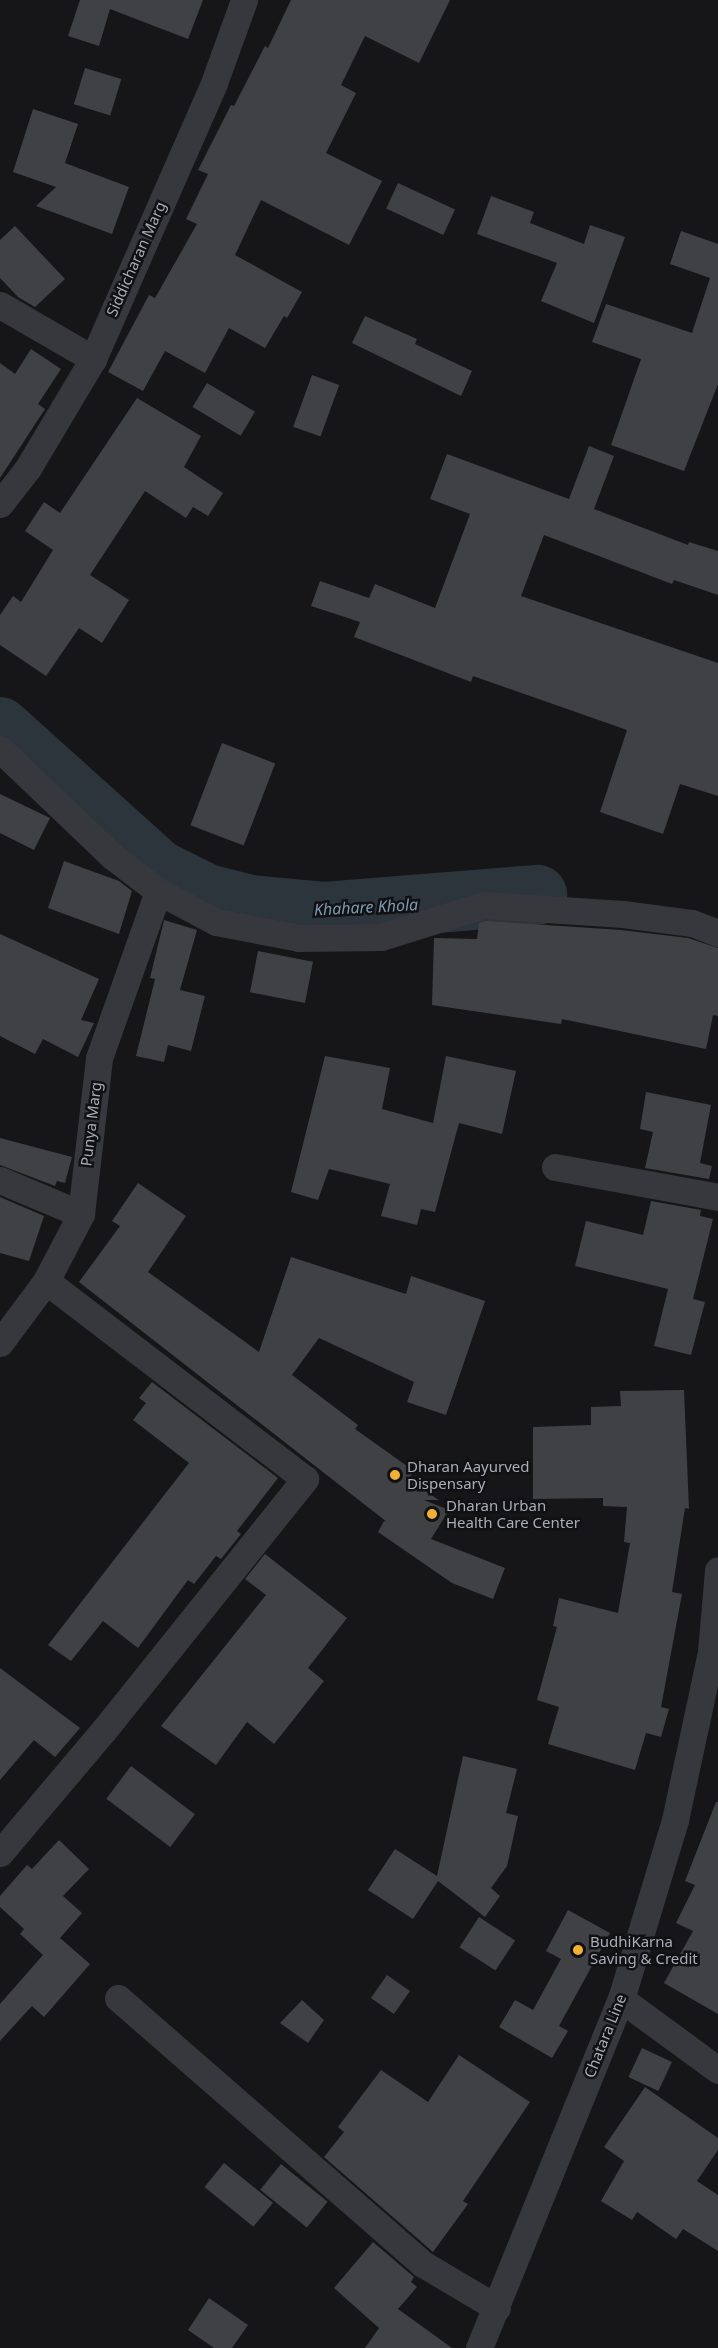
<!DOCTYPE html>
<html>
<head>
<meta charset="utf-8">
<style>
	body { margin:0 }
	#map { position:relative; width:718px; height:2348px; overflow:hidden; background:#161618; font-family:"Noto Sans",sans-serif }
	div>[style] { position:absolute }
	[style*='--x'] { left:calc(var(--x)*1px); top:calc(var(--y)*1px); width:calc(var(--w)*1px); rotate:calc(var(--a)*1deg) }
	.river>* { height:60px; margin:-30px; padding:0 30px; transform-origin:30px; border-radius:30px; background:#2c353c }
	.building>* { inset:0; background:#404145; transform-origin:0 0 }
	.street>* { height:27px; margin:-13.5px; padding:0 13.5px; transform-origin:13.5px; border-radius:13.5px; background:#37383d }
	.dots>* { width:16px; height:16px; translate:-50% -50%; box-sizing:border-box; border:3px solid #111113; border-radius:50% }
	span { translate:-50% -50%; white-space:nowrap; text-align:center; line-height:1.15; -webkit-text-stroke:5px #111113; paint-order:stroke }
	.street-label { font-size:15px; color:#a8adb8 }
	.poi-label { font-size:15px; color:#a8adb8 }
	.left { translate:0 -50%; text-align:left }
	.water-label { font-size:16px; color:#7f9bb3; font-style:italic }
</style>
</head>
<body>
<div id="map">
	<div class="river">
		<i style="--x:0;--y:727;--w:214;--a:42"></i>
		<i style="--x:159;--y:870;--w:54;--a:26.6"></i>
		<i style="--x:207;--y:894;--w:44;--a:14.3"></i>
		<i style="--x:250;--y:905;--w:74;--a:5.4"></i>
		<i style="--x:324;--y:912;--w:214;--a:-4.6"></i>
	</div>
	<div class="building">
		<i style="clip-path:polygon(80px 0,203px 0,188px 39px,110px 9px,99px 46px,68px 36px)"></i>
		<i style="clip-path:polygon(291px 0,450px 0,419px 63px,365px 36px,341px 85px,356px 93px,326px 153px,382px 181px,349px 245px,261px 200px,235px 255px,302px 292px,287px 318px,284px 316px,265px 348px,229px 328px,205px 373px,165px 351px,143px 391px,108px 372px,149px 295px,155px 298px,197px 224px,186px 219px,208px 174px,198px 170px,231px 105px,234px 106px,265px 46px,268px 48px)"></i>
		<i style="left:85px;top:68px;width:38px;height:38px;rotate:17deg"></i>
		<i style="clip-path:polygon(33px 109px,78px 124px,65px 163px,129px 187px,112px 234px,36px 206px,56px 187px,13px 172px)"></i>
		<i style="left:398px;top:183px;width:63px;height:28px;rotate:25deg"></i>
		<i style="clip-path:polygon(491px 196px,534px 212px,530px 223px,584px 244px,590px 225px,625px 237px,594px 323px,541px 301px,557px 263px,477px 234px)"></i>
		<i style="clip-path:polygon(15px 226px,65px 279px,35px 307px,18px 297px,0 278px,0 240px)"></i>
		<i style="clip-path:polygon(681px 231px,718px 244px,718px 384px,684px 471px,611px 445px,641px 359px,592px 342px,606px 304px,692px 333px,710px 278px,670px 264px)"></i>
		<i style="clip-path:polygon(365px 316px,417px 339px,415px 344px,472px 371px,461px 396px,352px 343px)"></i>
		<i style="clip-path:polygon(31px 349px,61px 369px,38px 404px,45px 409px,0 478px,0 363px,15px 374px)"></i>
		<i style="left:312px;top:375px;width:29px;height:55px;rotate:20deg"></i>
		<i style="left:207px;top:383px;width:56px;height:28px;rotate:31deg"></i>
		<i style="clip-path:polygon(137px 398px,201px 436px,184px 467px,223px 493px,208px 516px,193px 507px,186px 518px,145px 491px,90px 575px,129px 600px,102px 643px,79px 628px,46px 676px,0 645px,0 615px,13px 596px,21px 602px,53px 550px,25px 531px,44px 502px,60px 513px)"></i>
		<i style="clip-path:polygon(589px 446px,614px 456px,594px 509px,688px 545px,689px 542px,718px 551px,718px 595px,674px 580px,672px 584px,544px 535px,521px 596px,718px 663px,718px 796px,680px 784px,663px 834px,600px 812px,627px 730px,473px 676px,471px 682px,354px 637px,360px 622px,311px 606px,320px 581px,369px 598px,375px 584px,435px 608px,470px 514px,430px 499px,447px 454px,569px 499px)"></i>
		<i style="left:222px;top:743px;width:57px;height:88px;rotate:21deg"></i>
		<i style="clip-path:polygon(0 794px,50px 818px,34px 850px,0 833px)"></i>
		<i style="clip-path:polygon(64px 861px,119px 881px,132px 891px,119px 934px,48px 908px)"></i>
		<i style="clip-path:polygon(164px 920px,197px 930px,180px 990px,205px 996px,191px 1051px,168px 1045px,164px 1062px,136px 1056px,155px 979px,150px 978px)"></i>
		<i style="clip-path:polygon(486px 921px,621px 930px,688px 938px,718px 948px,718px 1016px,713px 1015px,706px 1049px,562px 1019px,561px 1024px,432px 1005px,434px 938px,477px 939px,479px 923px)"></i>
		<i style="clip-path:polygon(0 934px,99px 979px,81px 1020px,94px 1023px,78px 1057px,43px 1039px,35px 1054px,0 1036px)"></i>
		<i style="left:258px;top:951px;width:56px;height:42px;rotate:11deg"></i>
		<i style="clip-path:polygon(325px 1056px,390px 1068px,382px 1109px,433px 1123px,446px 1056px,516px 1071px,502px 1134px,459px 1123px,435px 1212px,421px 1209px,417px 1225px,381px 1216px,390px 1184px,329px 1169px,318px 1200px,291px 1192px)"></i>
		<i style="clip-path:polygon(646px 1092px,711px 1105px,700px 1163px,712px 1166px,709px 1179px,645px 1168px,653px 1132px,640px 1129px)"></i>
		<i style="clip-path:polygon(0 1138px,72px 1157px,65px 1183px,57px 1181px,55px 1186px,0 1165px)"></i>
		<i style="clip-path:polygon(138px 1183px,186px 1216px,148px 1272px,259px 1352px,291px 1257px,406px 1294px,411px 1276px,485px 1301px,446px 1415px,407px 1402px,414px 1382px,319px 1338px,292px 1375px,358px 1425px,355px 1429px,414px 1471px,408px 1480px,439px 1500px,424px 1500px,449px 1510px,431px 1539px,505px 1568px,493px 1599px,452px 1583px,378px 1532px,384px 1521px,387px 1522px,79px 1282px,120px 1226px,112px 1221px)"></i>
		<i style="clip-path:polygon(0 1197px,44px 1216px,29px 1261px,0 1253px)"></i>
		<i style="clip-path:polygon(651px 1201px,701px 1210px,700px 1216px,713px 1219px,693px 1299px,705px 1302px,691px 1355px,654px 1346px,668px 1289px,575px 1266px,586px 1221px,643px 1235px)"></i>
		<i style="clip-path:polygon(152px 1382px,278px 1478px,237px 1531px,241px 1534px,221px 1559px,216px 1556px,194px 1584px,188px 1580px,138px 1648px,103px 1621px,71px 1661px,48px 1645px,189px 1463px,133px 1420px,146px 1403px,139px 1398px)"></i>
		<i style="clip-path:polygon(684px 1390px,689px 1509px,685px 1508px,672px 1592px,682px 1594px,661px 1707px,669px 1709px,661px 1737px,646px 1733px,635px 1770px,548px 1744px,559px 1707px,537px 1700px,557px 1627px,553px 1626px,559px 1598px,618px 1613px,630px 1543px,624px 1542px,627px 1507px,603px 1506px,603px 1498px,533px 1499px,533px 1427px,591px 1425px,591px 1407px,621px 1406px,620px 1391px)"></i>
		<i style="clip-path:polygon(265px 1554px,347px 1618px,308px 1668px,324px 1681px,274px 1744px,247px 1722px,216px 1765px,161px 1726px,266px 1595px,245px 1579px)"></i>
		<i style="clip-path:polygon(0 1668px,80px 1728px,55px 1757px,34px 1740px,0 1780px)"></i>
		<i style="clip-path:polygon(463px 1756px,517px 1769px,506px 1813px,518px 1816px,507px 1866px,491px 1888px,500px 1896px,485px 1917px,438px 1881px,413px 1919px,368px 1890px,395px 1849px,437px 1876px)"></i>
		<i style="left:131px;top:1766px;width:80px;height:41px;rotate:37deg"></i>
		<i style="clip-path:polygon(716px 1802px,718px 1802px,718px 2014px,664px 1983px,693px 1931px,676px 1923px,695px 1885px,685px 1881px)"></i>
		<i style="clip-path:polygon(59px 1840px,89px 1869px,63px 1896px,82px 1913px,60px 1938px,90px 1964px,44px 2017px,32px 2006px,0 2041px,0 2004px,43px 1955px,20px 1934px,24px 1929px,0 1907px,0 1896px,27px 1865px,32px 1869px)"></i>
		<i style="clip-path:polygon(568px 1910px,610px 1933px,559px 2026px,568px 2031px,552px 2058px,499px 2027px,515px 2000px,533px 2010px,561px 1959px,546px 1951px)"></i>
		<i style="left:479px;top:1917px;width:43px;height:36px;rotate:33deg"></i>
		<i style="left:387px;top:1975px;width:28px;height:28px;rotate:35deg"></i>
		<i style="clip-path:polygon(302px 2000px,324px 2020px,308px 2043px,280px 2023px)"></i>
		<i style="left:642px;top:2048px;width:33px;height:32px;rotate:25deg"></i>
		<i style="clip-path:polygon(459px 2055px,530px 2102px,463px 2201px,468px 2204px,433px 2252px,324px 2157px,344px 2132px,338px 2127px,381px 2070px,428px 2102px)"></i>
		<i style="clip-path:polygon(645px 2087px,718px 2138px,718px 2150px,697px 2181px,718px 2195px,718px 2251px,683px 2229px,676px 2239px,637px 2212px,632px 2220px,601px 2201px,624px 2161px,604px 2147px)"></i>
		<i style="left:224px;top:2163px;width:63px;height:31px;rotate:39deg"></i>
		<i style="left:281px;top:2164px;width:60px;height:33px;rotate:39deg"></i>
		<i style="clip-path:polygon(373px 2242px,414px 2277px,411px 2282px,417px 2287px,398px 2309px,452px 2348px,365px 2348px,379px 2328px,334px 2288px)"></i>
		<i style="clip-path:polygon(209px 2298px,248px 2325px,232px 2348px,214px 2348px,188px 2330px)"></i>
	</div>
	<div class="street">
		<i style="--x:0;--y:305;--w:108;--a:30.1"></i>
		<i style="--x:0;--y:504;--w:46;--a:-52.1"></i>
		<i style="--x:28;--y:468;--w:127;--a:-59.2"></i>
		<i style="--x:93;--y:359;--w:301;--a:-66.3"></i>
		<i style="--x:214;--y:83;--w:88;--a:-70.1"></i>
		<i style="--x:0;--y:749;--w:155;--a:43.7"></i>
		<i style="--x:112;--y:856;--w:58;--a:37.3"></i>
		<i style="--x:158;--y:891;--w:66;--a:28.1"></i>
		<i style="--x:216;--y:922;--w:85;--a:10.9"></i>
		<i style="--x:299;--y:938;--w:82;--a:-0.7"></i>
		<i style="--x:381;--y:937;--w:108;--a:-17.3"></i>
		<i style="--x:484;--y:905;--w:139;--a:3.7"></i>
		<i style="--x:623;--y:914;--w:70;--a:7.4"></i>
		<i style="--x:692;--y:923;--w:28;--a:21"></i>
		<i style="--x:555;--y:1167;--w:166;--a:10.4"></i>
		<i style="--x:0;--y:1180;--w:88;--a:22.8"></i>
		<i style="--x:0;--y:1343;--w:77;--a:-53.4"></i>
		<i style="--x:46;--y:1281;--w:76;--a:-62.4"></i>
		<i style="--x:81;--y:1214;--w:157;--a:-83.4"></i>
		<i style="--x:99;--y:1058;--w:177;--a:-70.5"></i>
		<i style="--x:0;--y:1853;--w:161;--a:-49.8"></i>
		<i style="--x:104;--y:1730;--w:322;--a:-51.3"></i>
		<i style="--x:305;--y:1479;--w:326;--a:-142.6"></i>
		<i style="--x:118;--y:1998;--w:405;--a:41.1"></i>
		<i style="--x:423;--y:2264;--w:86;--a:30.7"></i>
		<i style="--x:621;--y:1999;--w:120;--a:36.2"></i>
		<i style="--x:479;--y:2348;--w:377;--a:-67.9"></i>
		<i style="--x:621;--y:1999;--w:187;--a:-73.2"></i>
		<i style="--x:675;--y:1820;--w:172;--a:-77.9"></i>
		<i style="--x:711;--y:1652;--w:82;--a:-85.1"></i>
	</div>
	<div class="dots">
		<i style="left:395px;top:1475px;background:#f2b134"></i>
		<i style="left:432px;top:1514px;background:#f2b134"></i>
		<i style="left:578px;top:1950px;background:#f2b134"></i>
	</div>
	<div class="street-label">
		<span style="left:136px;top:259px;rotate:-66deg">Siddicharan Marg</span>
		<span style="left:91px;top:1124px;rotate:-83deg">Punya Marg</span>
		<span style="left:605px;top:2036px;rotate:-68deg">Chatara Line</span>
	</div>
	<div class="poi-label">
		<span class="left" style="left:407px;top:1475px">Dharan Aayurved<br>Dispensary</span>
		<span class="left" style="left:446px;top:1514px">Dharan Urban<br>Health Care Center</span>
		<span class="left" style="left:590px;top:1950px">BudhiKarna<br>Saving &amp; Credit</span>
	</div>
	<div class="water-label">
		<span style="left:366px;top:907px;rotate:-3deg">Khahare Khola</span>
	</div>
</div>
</body>
</html>
